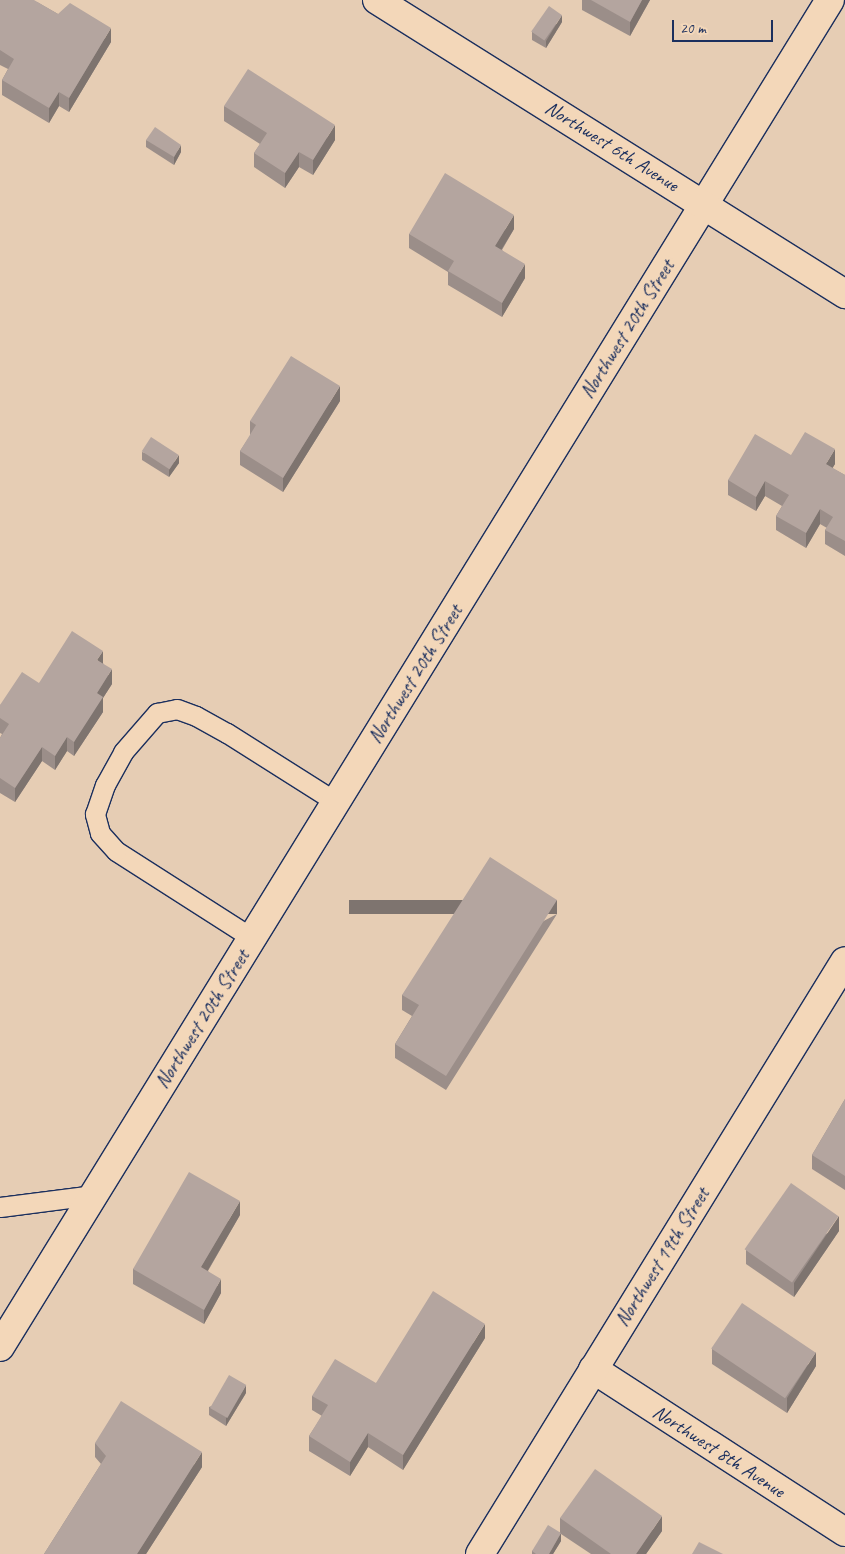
<!DOCTYPE html>
<html>
<head>
<meta charset="utf-8">
<style>
	body { margin:0 }
	#map { position:relative; width:845px; height:1554px; overflow:hidden; background:#e6cdb4; font-family:Caveat,sans-serif }
	div>[style] { position:absolute }
	[style*='--x'] { left:calc(var(--x)*1px); top:calc(var(--y)*1px); width:calc(var(--w)*1px); rotate:calc(var(--a)*1deg) }
	.roads { filter:drop-shadow(1px 0 #1b2f5e) drop-shadow(-1px 0 #1b2f5e) drop-shadow(0 1px #1b2f5e) drop-shadow(0 -1px #1b2f5e) }
	.lane>* { height:19px; margin:-9.5px; padding:0 9.5px; transform-origin:9.5px; border-radius:9.5px; background:#f3d7b9 }
	.street>* { height:28px; margin:-14px; padding:0 14px; transform-origin:14px; border-radius:14px; background:#f3d7b9 }
	.secondary>* { height:28px; margin:-14px; padding:0 14px; transform-origin:14px; border-radius:14px; background:#f3d7b9 }
	.wall>* { inset:0; background:#9b8e89 }
	.shaded-wall>* { inset:0; background:#7e746f; transform-origin:0 0 }
	.building>* { inset:0; background:#b4a59f; transform-origin:0 0 }
	span { translate:-50% -50%; white-space:nowrap; text-align:center; line-height:1.15; -webkit-text-stroke:5px #f3d7b9; paint-order:stroke }
	.street-label { font-size:20px; color:#1b2f5e }
	.scale { position:absolute; left:672px; top:20px; width:101px; height:22px; box-sizing:border-box; border:2px solid #1b2f5e; border-top:0; padding-left:6px; font-size:15px; line-height:18px; white-space:nowrap; color:#1b2f5e; -webkit-text-stroke:4px #f3d7b9; paint-order:stroke }
</style>
</head>
<body>
<div id="map">
	<div class="roads">
		<div class="lane">
			<i style="--x:252;--y:938;--w:161;--a:-147.4"></i>
			<i style="--x:116;--y:851;--w:24;--a:-132"></i>
			<i style="--x:100;--y:833;--w:20;--a:-105"></i>
			<i style="--x:95;--y:814;--w:31;--a:-71"></i>
			<i style="--x:105;--y:785;--w:38;--a:-61"></i>
			<i style="--x:123;--y:752;--w:52;--a:-48.9"></i>
			<i style="--x:157;--y:713;--w:20;--a:-11"></i>
			<i style="--x:177;--y:709;--w:20;--a:20"></i>
			<i style="--x:196;--y:716;--w:35;--a:29"></i>
			<i style="--x:227;--y:733;--w:129;--a:32.3"></i>
			<i style="--x:0;--y:1207;--w:95;--a:-7.3"></i>
		</div>
		<div class="street">
			<i style="--x:0;--y:1347;--w:1582;--a:-58.36"></i>
			<i style="--x:593;--y:1369;--w:300;--a:32.9"></i>
			<i style="--x:480;--y:1554;--w:696;--a:-58.39"></i>
		</div>
		<div class="secondary">
			<i style="--x:377;--y:0;--w:553;--a:32.14"></i>
		</div>
	</div>
	<div class="wall">
		<i style="clip-path:polygon(0 0,37px 2px,58px 14px,111px 42px,69px 112px,59px 106px,49px 123px,2px 95px,2px 80px,8px 69px,0 65px)"></i>
		<i style="clip-path:polygon(582px 0,650px 0,630px 36px,582px 10px)"></i>
		<i style="clip-path:polygon(562px 22px,546px 48px,532px 40px,532px 32px)"></i>
		<i style="clip-path:polygon(224px 106px,335px 140px,313px 175px,299px 167px,285px 188px,254px 167px,254px 153px,260px 144px,224px 121px)"></i>
		<i style="clip-path:polygon(146px 140px,181px 152px,174px 165px,146px 147px)"></i>
		<i style="clip-path:polygon(514px 229px,502px 250px,525px 278px,502px 317px,448px 285px,448px 272px,409px 248px,409px 234px)"></i>
		<i style="clip-path:polygon(340px 401px,283px 492px,240px 465px,240px 451px,250px 436px,250px 421px)"></i>
		<i style="clip-path:polygon(142px 452px,179px 463px,169px 477px,142px 460px)"></i>
		<i style="clip-path:polygon(791px 455px,835px 464px,832px 468px,845px 475px,845px 556px,825px 544px,825px 530px,827px 528px,820px 524px,806px 548px,776px 530px,776px 516px,782px 506px,765px 496px,756px 511px,728px 495px,728px 480px)"></i>
		<i style="clip-path:polygon(103px 663px,112px 684px,103px 698px,103px 712px,74px 756px,67px 751px,55px 770px,42px 761px,15px 802px,0 793px,0 738px,2px 734px,0 733px,0 705px,39px 683px)"></i>
		<i style="clip-path:polygon(557px 914px,446px 1090px,395px 1058px,395px 1044px,412px 1016px,402px 1010px,402px 995px)"></i>
		<i style="clip-path:polygon(845px 1099px,845px 1190px,812px 1169px,812px 1155px)"></i>
		<i style="clip-path:polygon(240px 1215px,208px 1271px,221px 1293px,204px 1324px,133px 1284px,133px 1269px)"></i>
		<i style="clip-path:polygon(839px 1231px,794px 1297px,746px 1264px,746px 1250px)"></i>
		<i style="clip-path:polygon(485px 1338px,403px 1470px,368px 1447px,350px 1476px,309px 1451px,309px 1436px,322px 1416px,312px 1410px,312px 1396px,376px 1383px)"></i>
		<i style="clip-path:polygon(712px 1349px,816px 1366px,787px 1413px,712px 1364px)"></i>
		<i style="clip-path:polygon(246px 1393px,226px 1426px,209px 1415px,209px 1407px)"></i>
		<i style="clip-path:polygon(95px 1443px,202px 1467px,146px 1554px,44px 1554px,101px 1464px,95px 1457px)"></i>
		<i style="clip-path:polygon(560px 1518px,662px 1531px,646px 1554px,591px 1554px,561px 1534px,561px 1541px,553px 1554px,532px 1554px,532px 1551px,560px 1532px)"></i>
	</div>
	<div class="shaded-wall">
		<i style="clip-path:polygon(642px 0,650px 0,630px 36px,630px 22px)"></i>
		<i style="clip-path:polygon(562px 15px,562px 22px,546px 48px,546px 41px)"></i>
		<i style="clip-path:polygon(111px 28px,111px 42px,69px 112px,69px 98px)"></i>
		<i style="clip-path:polygon(59px 92px,59px 106px,49px 123px,49px 108px)"></i>
		<i style="clip-path:polygon(335px 125px,335px 140px,313px 175px,313px 160px)"></i>
		<i style="clip-path:polygon(181px 145px,181px 152px,174px 165px,174px 157px)"></i>
		<i style="clip-path:polygon(299px 152px,299px 167px,285px 188px,285px 173px)"></i>
		<i style="clip-path:polygon(514px 215px,514px 229px,495px 260px,495px 246px)"></i>
		<i style="clip-path:polygon(525px 264px,525px 278px,502px 317px,502px 303px)"></i>
		<i style="clip-path:polygon(340px 386px,340px 401px,283px 492px,283px 478px)"></i>
		<i style="clip-path:polygon(835px 449px,835px 464px,826px 479px,826px 464px)"></i>
		<i style="clip-path:polygon(179px 455px,179px 463px,169px 477px,169px 470px)"></i>
		<i style="clip-path:polygon(765px 481px,765px 496px,756px 511px,756px 497px)"></i>
		<i style="clip-path:polygon(820px 509px,820px 524px,806px 548px,806px 533px)"></i>
		<i style="clip-path:polygon(103px 651px,103px 665px,97px 660px)"></i>
		<i style="clip-path:polygon(112px 669px,112px 684px,103px 698px,103px 712px,74px 756px,74px 742px,97px 693px)"></i>
		<i style="clip-path:polygon(67px 737px,67px 751px,55px 770px,55px 756px)"></i>
		<i style="clip-path:polygon(42px 747px,42px 761px,15px 802px,15px 788px)"></i>
		<i style="left:557px;top:900px;width:14px;height:208px;rotate:90deg"></i>
		<i style="clip-path:polygon(240px 1201px,240px 1215px,201px 1282px,201px 1267px)"></i>
		<i style="clip-path:polygon(839px 1216px,839px 1231px,794px 1297px,794px 1283px)"></i>
		<i style="clip-path:polygon(221px 1279px,221px 1293px,204px 1324px,204px 1310px)"></i>
		<i style="clip-path:polygon(485px 1324px,485px 1338px,403px 1470px,403px 1455px)"></i>
		<i style="clip-path:polygon(816px 1352px,816px 1366px,787px 1413px,787px 1398px)"></i>
		<i style="clip-path:polygon(246px 1385px,246px 1393px,226px 1426px,226px 1418px)"></i>
		<i style="clip-path:polygon(368px 1433px,368px 1447px,350px 1476px,350px 1462px)"></i>
		<i style="clip-path:polygon(202px 1452px,202px 1467px,146px 1554px,137px 1554px)"></i>
		<i style="clip-path:polygon(662px 1516px,662px 1531px,646px 1554px,636px 1554px)"></i>
		<i style="clip-path:polygon(561px 1533px,561px 1541px,553px 1554px,549px 1554px)"></i>
	</div>
	<div class="building">
		<i style="clip-path:polygon(0 0,34px 0,58px 14px,70px 3px,111px 28px,69px 98px,59px 92px,49px 108px,2px 80px,14px 59px,0 50px)"></i>
		<i style="clip-path:polygon(591px 0,642px 0,630px 22px)"></i>
		<i style="left:549px;top:6px;width:16px;height:31px;rotate:35deg"></i>
		<i style="clip-path:polygon(248px 69px,335px 125px,313px 160px,299px 152px,285px 173px,254px 153px,267px 133px,224px 106px)"></i>
		<i style="clip-path:polygon(155px 127px,181px 145px,174px 157px,146px 140px)"></i>
		<i style="clip-path:polygon(445px 173px,514px 215px,495px 246px,525px 264px,502px 303px,448px 271px,454px 261px,409px 234px)"></i>
		<i style="clip-path:polygon(291px 356px,340px 386px,283px 478px,240px 451px,256px 425px,250px 421px)"></i>
		<i style="clip-path:polygon(805px 432px,835px 449px,826px 464px,845px 475px,845px 541px,825px 530px,833px 517px,820px 509px,806px 533px,776px 516px,789px 495px,765px 481px,756px 497px,728px 480px,755px 434px,791px 455px)"></i>
		<i style="left:151px;top:437px;width:33px;height:17px;rotate:33deg"></i>
		<i style="clip-path:polygon(72px 631px,103px 651px,97px 660px,112px 669px,97px 693px,103px 697px,74px 742px,67px 737px,55px 756px,42px 747px,15px 788px,0 778px,0 738px,9px 724px,0 718px,0 705px,22px 672px,39px 683px)"></i>
		<i style="clip-path:polygon(490px 857px,557px 900px,446px 1076px,395px 1044px,419px 1005px,402px 995px)"></i>
		<i style="clip-path:polygon(845px 1099px,845px 1176px,812px 1155px)"></i>
		<i style="clip-path:polygon(189px 1172px,240px 1201px,201px 1267px,221px 1279px,204px 1310px,133px 1269px)"></i>
		<i style="left:791px;top:1183px;width:58px;height:81px;rotate:35deg"></i>
		<i style="clip-path:polygon(433px 1291px,485px 1324px,403px 1455px,368px 1433px,350px 1462px,309px 1436px,328px 1405px,312px 1396px,335px 1359px,376px 1383px)"></i>
		<i style="left:742px;top:1303px;width:89px;height:55px;rotate:34deg"></i>
		<i style="left:229px;top:1375px;width:20px;height:38px;rotate:30deg"></i>
		<i style="clip-path:polygon(121px 1401px,202px 1452px,137px 1554px,44px 1554px,106px 1456px,95px 1443px)"></i>
		<i style="clip-path:polygon(595px 1469px,662px 1516px,636px 1554px,611px 1554px,560px 1518px)"></i>
		<i style="clip-path:polygon(548px 1525px,561px 1533px,549px 1554px,536px 1554px,532px 1551px)"></i>
		<i style="clip-path:polygon(699px 1542px,723px 1554px,692px 1554px)"></i>
	</div>
	<div class="street-label">
		<span style="left:612px;top:146px;rotate:32deg">Northwest 6th Avenue</span>
		<span style="left:627px;top:329px;rotate:-58deg">Northwest 20th Street</span>
		<span style="left:415px;top:674px;rotate:-58deg">Northwest 20th Street</span>
		<span style="left:202px;top:1019px;rotate:-58deg">Northwest 20th Street</span>
		<span style="left:662px;top:1257px;rotate:-58deg">Northwest 19th Street</span>
		<span style="left:719px;top:1451px;rotate:33deg">Northwest 8th Avenue</span>
	</div>
	<div class="scale">20 m</div>
</div>
</body>
</html>
